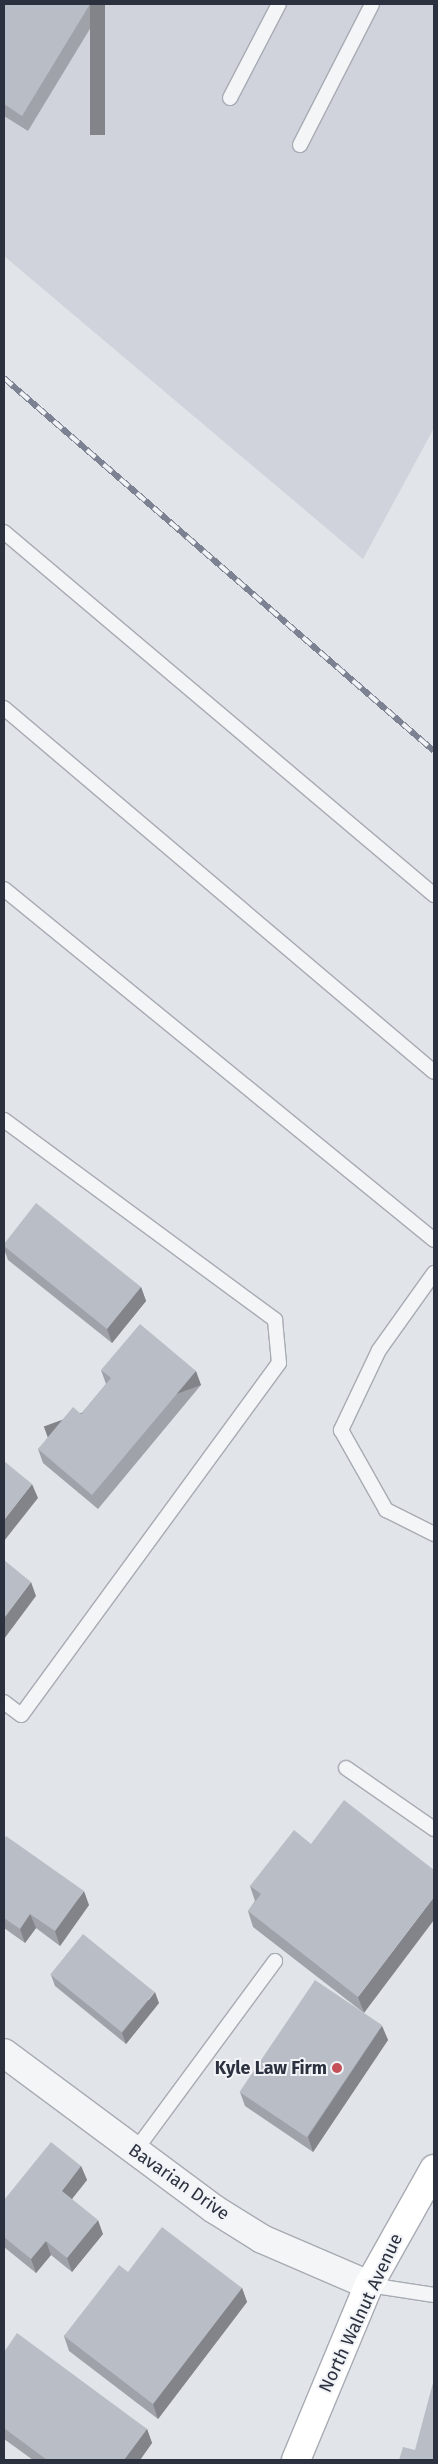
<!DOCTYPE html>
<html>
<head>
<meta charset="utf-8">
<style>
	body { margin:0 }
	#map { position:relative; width:438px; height:2464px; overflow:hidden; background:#e1e4e9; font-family:"Fira Sans",sans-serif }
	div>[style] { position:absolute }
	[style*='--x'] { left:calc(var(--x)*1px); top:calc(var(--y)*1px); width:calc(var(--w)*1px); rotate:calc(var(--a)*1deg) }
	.built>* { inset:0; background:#d0d3db }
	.roads { filter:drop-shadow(1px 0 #a7abb3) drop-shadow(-1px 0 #a7abb3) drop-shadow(0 1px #a7abb3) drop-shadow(0 -1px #a7abb3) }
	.service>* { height:14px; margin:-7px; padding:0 7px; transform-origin:7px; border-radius:7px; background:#f4f5f7 }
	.minor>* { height:28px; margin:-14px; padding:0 14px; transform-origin:14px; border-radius:14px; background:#f4f5f7 }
	.secondary>* { height:28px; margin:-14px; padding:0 14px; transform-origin:14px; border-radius:14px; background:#fff }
	.rail>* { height:5.5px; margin-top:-2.75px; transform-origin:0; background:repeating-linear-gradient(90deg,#f1f3f6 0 11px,#7c8291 0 22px); box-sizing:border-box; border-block:1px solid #7c8291 }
	.wall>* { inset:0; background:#9fa3a9 }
	.shaded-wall>* { inset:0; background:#82848a; transform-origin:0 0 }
	.building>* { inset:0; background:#b9bdc5; transform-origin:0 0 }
	.dots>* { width:14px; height:14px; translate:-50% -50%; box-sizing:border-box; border:2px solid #f1f3f6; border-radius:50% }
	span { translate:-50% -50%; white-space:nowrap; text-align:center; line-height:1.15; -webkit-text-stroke:4px #f1f3f6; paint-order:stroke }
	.poi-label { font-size:18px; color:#2b313f; font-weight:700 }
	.right { translate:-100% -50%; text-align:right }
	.street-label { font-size:18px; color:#2b313f }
	.frame { position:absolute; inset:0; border:5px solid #2b313f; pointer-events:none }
</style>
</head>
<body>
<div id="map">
	<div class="built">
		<i style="clip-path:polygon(4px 4px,434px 4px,434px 428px,363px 559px,4px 256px)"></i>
	</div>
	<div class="roads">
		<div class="service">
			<i style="--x:230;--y:98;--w:106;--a:-62.5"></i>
			<i style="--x:300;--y:145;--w:158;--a:-62.9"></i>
			<i style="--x:4;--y:532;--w:563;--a:40.17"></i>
			<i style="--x:4;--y:708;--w:563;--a:40.25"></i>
			<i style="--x:4;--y:889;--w:555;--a:39.22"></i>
			<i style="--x:4;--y:1120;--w:337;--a:36.4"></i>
			<i style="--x:275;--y:1320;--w:43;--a:84.7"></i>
			<i style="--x:279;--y:1363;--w:436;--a:126.2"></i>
			<i style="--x:21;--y:1715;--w:21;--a:-143"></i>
			<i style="--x:434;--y:1273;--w:95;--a:125.5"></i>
			<i style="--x:379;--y:1350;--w:89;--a:115.4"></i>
			<i style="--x:341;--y:1430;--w:92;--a:60.6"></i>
			<i style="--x:386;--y:1510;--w:54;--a:26.6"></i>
			<i style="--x:346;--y:1768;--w:107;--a:34.7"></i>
			<i style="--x:135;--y:2151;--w:236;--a:-53.6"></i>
			<i style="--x:369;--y:2285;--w:66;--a:8.7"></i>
		</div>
		<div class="minor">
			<i style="--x:4;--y:2053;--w:262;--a:36.6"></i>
			<i style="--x:214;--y:2209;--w:57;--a:32"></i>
			<i style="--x:262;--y:2239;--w:116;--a:23.3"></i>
		</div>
		<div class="secondary">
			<i style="--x:296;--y:2460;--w:190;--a:-67.4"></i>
			<i style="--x:369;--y:2285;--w:133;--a:-60.7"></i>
		</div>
	</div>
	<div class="rail">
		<i style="--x:4;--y:378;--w:569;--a:40.94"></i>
	</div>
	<div class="wall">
		<i style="clip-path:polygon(4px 4px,105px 4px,28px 131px,4px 116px)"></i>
		<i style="clip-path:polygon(4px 1244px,141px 1287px,146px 1301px,112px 1343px,8px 1260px,4px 1249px)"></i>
		<i style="clip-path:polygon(101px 1370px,201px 1385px,98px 1509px,43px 1463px,38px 1449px,81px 1414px,106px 1384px)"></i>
		<i style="clip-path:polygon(4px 1839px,89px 1905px,60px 1946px,36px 1928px,25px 1943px,4px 1928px)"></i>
		<i style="clip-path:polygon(311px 1844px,364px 2013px,253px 1927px,248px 1911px,255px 1901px,250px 1886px)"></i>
		<i style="clip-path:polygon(51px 1975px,159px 2003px,126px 2044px,55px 1986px)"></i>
		<i style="clip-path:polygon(382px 2026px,388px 2040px,313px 2152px,245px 2106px,240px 2092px)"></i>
		<i style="clip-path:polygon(81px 2166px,87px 2180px,72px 2199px,103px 2234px,72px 2272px,51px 2255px,36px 2273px,4px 2247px,4px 2200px)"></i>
		<i style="clip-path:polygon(128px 2272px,242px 2288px,247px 2302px,158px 2419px,69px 2351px,64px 2336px)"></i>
		<i style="clip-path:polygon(4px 2352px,147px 2429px,152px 2443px,140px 2460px,33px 2460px,4px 2439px)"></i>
	</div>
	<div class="shaded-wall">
		<i style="left:90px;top:4px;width:15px;height:131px"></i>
		<i style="clip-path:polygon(141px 1287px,146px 1301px,112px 1343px,107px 1329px)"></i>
		<i style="left:196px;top:1371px;width:15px;height:162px;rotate:70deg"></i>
		<i style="clip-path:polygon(32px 1484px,38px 1498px,4px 1541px,4px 1520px)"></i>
		<i style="clip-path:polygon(31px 1582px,36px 1596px,4px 1639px,4px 1618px)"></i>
		<i style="clip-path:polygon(84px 1891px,89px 1905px,60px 1946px,55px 1931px)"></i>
		<i style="clip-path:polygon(434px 1897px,434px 1920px,364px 2013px,358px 1997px)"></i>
		<i style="clip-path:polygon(30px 1914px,36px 1928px,25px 1943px,20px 1929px)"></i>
		<i style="clip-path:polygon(155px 1992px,159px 2003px,126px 2044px,122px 2033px)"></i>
		<i style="clip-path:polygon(382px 2026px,388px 2040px,313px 2152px,308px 2137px)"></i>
		<i style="clip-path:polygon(81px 2166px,87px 2180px,67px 2205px,62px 2191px)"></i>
		<i style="clip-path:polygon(98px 2220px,103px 2234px,72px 2272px,67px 2258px)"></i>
		<i style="clip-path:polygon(46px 2241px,51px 2255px,36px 2273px,31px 2259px)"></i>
		<i style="clip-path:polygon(242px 2288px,247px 2302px,158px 2419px,153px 2404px)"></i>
		<i style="clip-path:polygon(147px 2429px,152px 2443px,140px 2460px,124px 2460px)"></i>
	</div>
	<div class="building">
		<i style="clip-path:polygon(4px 4px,90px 4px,22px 116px,4px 104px)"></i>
		<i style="clip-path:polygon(36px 1203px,141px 1287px,107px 1329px,4px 1246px,4px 1244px)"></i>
		<i style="clip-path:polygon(140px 1324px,196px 1371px,92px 1495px,38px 1449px,73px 1407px,81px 1414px,111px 1378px,101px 1370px)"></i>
		<i style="clip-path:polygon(4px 1461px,32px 1484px,4px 1520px)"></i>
		<i style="clip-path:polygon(4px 1560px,31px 1582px,4px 1618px)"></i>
		<i style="clip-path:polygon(344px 1800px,434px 1870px,434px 1897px,358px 1997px,248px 1911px,261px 1894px,250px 1886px,294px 1830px,311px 1844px)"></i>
		<i style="clip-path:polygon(6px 1836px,84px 1891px,55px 1931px,30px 1914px,20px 1929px,4px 1918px,4px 1839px)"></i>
		<i style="left:83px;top:1934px;width:92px;height:52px;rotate:39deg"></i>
		<i style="left:315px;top:1980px;width:81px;height:135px;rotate:34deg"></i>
		<i style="clip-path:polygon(51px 2142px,81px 2166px,62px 2191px,98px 2220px,67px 2258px,46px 2241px,31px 2259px,4px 2237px,4px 2200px)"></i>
		<i style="clip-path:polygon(162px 2227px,242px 2288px,153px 2404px,64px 2336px,119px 2265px,128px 2272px)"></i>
		<i style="clip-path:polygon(17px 2333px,147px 2429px,124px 2460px,47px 2460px,4px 2428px,4px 2352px)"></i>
		<i style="clip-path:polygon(434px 2379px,434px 2460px,399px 2460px,403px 2447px,415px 2450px)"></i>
	</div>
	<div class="dots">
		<i style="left:337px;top:2068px;background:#c45058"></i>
	</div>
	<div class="poi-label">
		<span class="right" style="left:327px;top:2068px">Kyle Law Firm</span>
	</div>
	<div class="street-label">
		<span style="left:179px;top:2182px;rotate:35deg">Bavarian Drive</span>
		<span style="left:361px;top:2313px;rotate:-65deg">North Walnut Avenue</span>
	</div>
	<div class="frame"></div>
</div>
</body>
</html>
